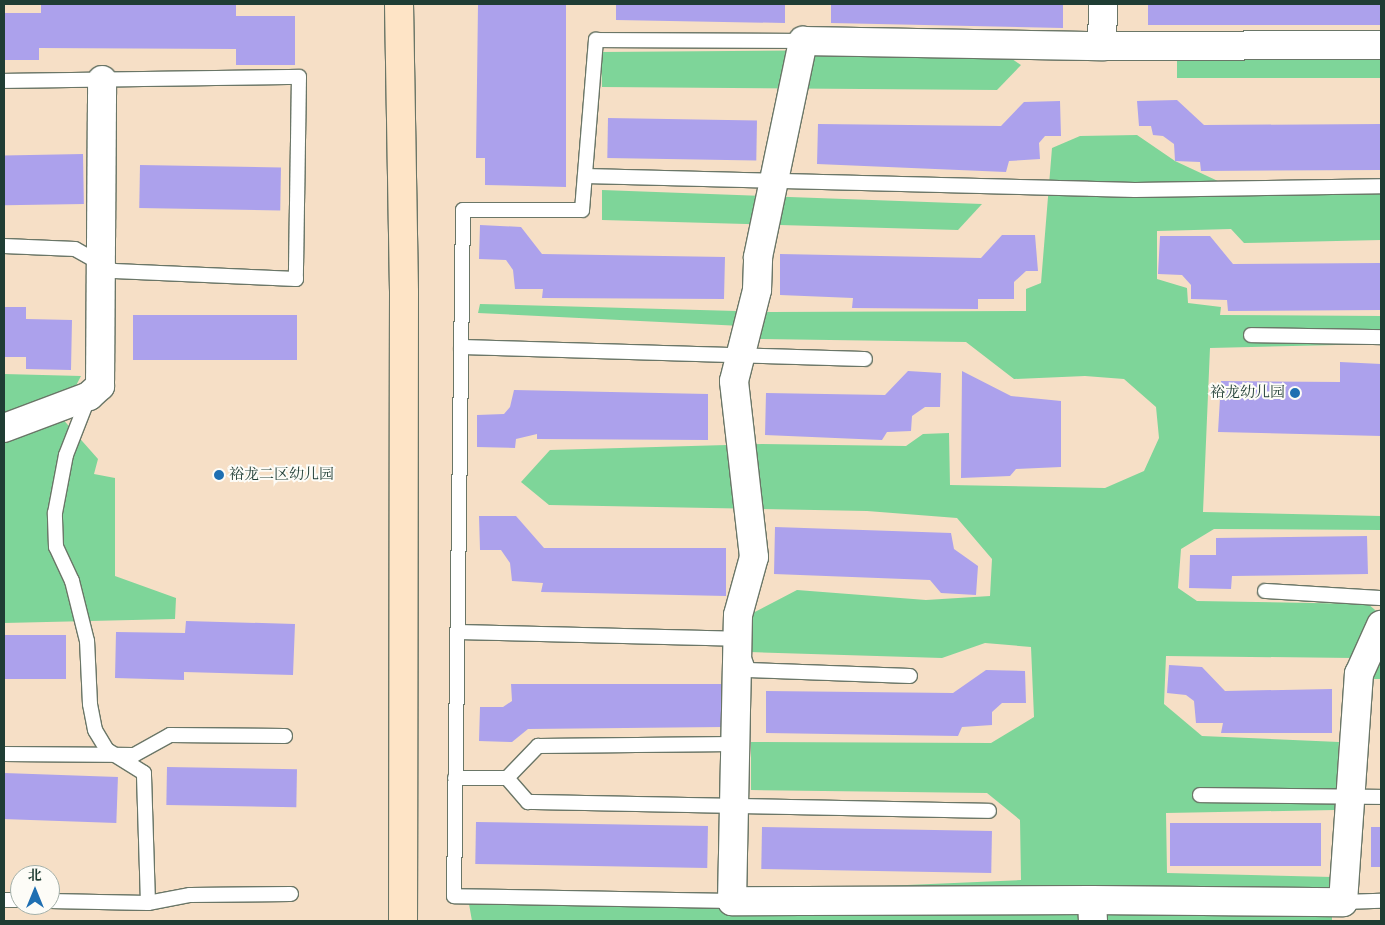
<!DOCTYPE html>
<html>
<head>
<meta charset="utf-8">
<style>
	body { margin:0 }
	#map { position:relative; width:1385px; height:925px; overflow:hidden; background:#f6dfc6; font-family:"IM FELL French Canon","Noto Serif SC",serif }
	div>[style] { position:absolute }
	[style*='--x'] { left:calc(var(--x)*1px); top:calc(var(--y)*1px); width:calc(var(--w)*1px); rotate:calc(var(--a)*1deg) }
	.green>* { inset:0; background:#7ed599; transform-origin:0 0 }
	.building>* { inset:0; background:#aca1ec; transform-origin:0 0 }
	.roads { filter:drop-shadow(1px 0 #6a7667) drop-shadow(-1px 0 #6a7667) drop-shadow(0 1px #6a7667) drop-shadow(0 -1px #6a7667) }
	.lane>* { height:14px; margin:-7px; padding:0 7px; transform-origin:7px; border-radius:7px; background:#fff }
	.street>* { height:28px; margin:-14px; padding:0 14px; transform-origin:14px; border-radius:14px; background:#fff }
	.secondary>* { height:28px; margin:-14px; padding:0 14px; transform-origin:14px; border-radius:14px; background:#fee4c6 }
	.dots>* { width:14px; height:14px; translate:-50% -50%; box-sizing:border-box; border:2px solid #fdfcf7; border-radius:50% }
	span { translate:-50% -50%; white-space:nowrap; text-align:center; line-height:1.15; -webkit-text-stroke:4px #fdfcf7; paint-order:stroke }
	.poi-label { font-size:15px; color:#1f3d34 }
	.right { translate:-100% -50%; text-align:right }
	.left { translate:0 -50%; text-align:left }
	.frame { position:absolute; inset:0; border:5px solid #1f3d34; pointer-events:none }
	.north { position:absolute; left:10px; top:865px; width:50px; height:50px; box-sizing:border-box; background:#fdfcf7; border:1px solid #a4b0a9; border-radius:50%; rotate:0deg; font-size:14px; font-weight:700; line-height:20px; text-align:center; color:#1f3d34 }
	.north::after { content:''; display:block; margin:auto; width:18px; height:22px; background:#1f6fb2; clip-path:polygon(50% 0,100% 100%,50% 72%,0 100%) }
</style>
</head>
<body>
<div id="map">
	<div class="green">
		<i style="clip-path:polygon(997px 49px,1021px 65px,997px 90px,602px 87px,601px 52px)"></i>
		<i style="left:1177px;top:51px;width:204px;height:27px"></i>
		<i style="clip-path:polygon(1137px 135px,1175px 161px,1235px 189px,1381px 192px,1381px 240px,1244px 243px,1231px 229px,1157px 231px,1157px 279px,1187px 288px,1188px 303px,1221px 307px,1220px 315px,1381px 316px,1381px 344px,1210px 348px,1203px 512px,1381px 516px,1381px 530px,1214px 529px,1181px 549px,1178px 588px,1197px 601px,1368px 604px,1381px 615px,1381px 679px,1371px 679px,1353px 658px,1166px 656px,1164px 704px,1202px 736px,1339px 742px,1335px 810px,1166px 813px,1167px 873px,1332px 877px,1332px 921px,472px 921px,469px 904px,1021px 880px,1020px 820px,987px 793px,751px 790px,751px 742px,991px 743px,1034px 717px,1031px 647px,985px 643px,942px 658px,750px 652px,749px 615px,797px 590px,926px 600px,990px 596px,992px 559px,957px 518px,867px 511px,549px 505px,521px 482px,550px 450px,762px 444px,906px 446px,923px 434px,949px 433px,950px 485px,1105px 488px,1144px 471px,1159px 438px,1156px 407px,1124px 379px,1085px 376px,1014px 379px,966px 342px,760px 339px,762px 327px,478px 313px,480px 304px,771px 312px,1026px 311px,1026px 289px,1041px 283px,1052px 148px,1080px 136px)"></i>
		<i style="clip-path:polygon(602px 190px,982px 204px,958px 230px,602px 220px)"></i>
		<i style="clip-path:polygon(4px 374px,81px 376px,60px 416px,98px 459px,94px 474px,115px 478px,115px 576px,176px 598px,175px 619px,4px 623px)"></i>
	</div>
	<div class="building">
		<i style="clip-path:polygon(41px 4px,236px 4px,236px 16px,295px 16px,295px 65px,236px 65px,236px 49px,39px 48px,39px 60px,4px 60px,4px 13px,41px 13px)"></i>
		<i style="clip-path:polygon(478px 4px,566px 4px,566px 187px,485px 185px,485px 158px,476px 158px)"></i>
		<i style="clip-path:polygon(616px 4px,785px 4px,785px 23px,616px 20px)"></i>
		<i style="clip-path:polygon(831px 4px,1063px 4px,1063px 28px,831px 23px)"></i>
		<i style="left:1148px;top:4px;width:233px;height:21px"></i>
		<i style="clip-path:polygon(1177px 100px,1204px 125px,1381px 124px,1381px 170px,1201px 171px,1200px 162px,1175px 161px,1174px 144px,1163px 136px,1153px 135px,1151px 126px,1139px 126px,1137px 101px)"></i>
		<i style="clip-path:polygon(1060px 101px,1061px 136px,1045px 136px,1039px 143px,1040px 159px,1009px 161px,1006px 172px,817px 164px,818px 124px,1001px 126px,1024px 102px)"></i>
		<i style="left:608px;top:118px;width:149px;height:40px;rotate:1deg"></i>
		<i style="left:83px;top:154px;width:50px;height:79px;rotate:89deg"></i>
		<i style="left:140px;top:165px;width:141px;height:43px;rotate:1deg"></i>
		<i style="clip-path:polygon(480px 225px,521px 227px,542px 254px,725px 257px,724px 299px,542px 298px,543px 289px,515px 289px,513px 270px,506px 260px,479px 259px)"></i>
		<i style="clip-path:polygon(1002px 235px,1035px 235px,1038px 271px,1026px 271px,1014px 282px,1014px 299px,978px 299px,978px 309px,852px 308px,853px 298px,780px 295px,780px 254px,981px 258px)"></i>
		<i style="clip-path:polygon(1160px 236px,1210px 236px,1233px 264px,1381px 263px,1381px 310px,1228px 311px,1227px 300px,1191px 299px,1191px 285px,1182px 275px,1158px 274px)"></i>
		<i style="clip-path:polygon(4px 307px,26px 307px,26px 319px,72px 320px,71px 370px,26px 369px,26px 357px,4px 357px)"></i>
		<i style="left:133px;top:315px;width:164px;height:45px"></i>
		<i style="clip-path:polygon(1340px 362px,1381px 364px,1381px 436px,1218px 432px,1221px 381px,1340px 382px)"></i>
		<i style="clip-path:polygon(908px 371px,941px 373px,940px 407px,925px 407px,912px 416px,911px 431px,887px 432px,882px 440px,765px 435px,766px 393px,885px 395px)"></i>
		<i style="clip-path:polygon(962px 371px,1011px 396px,1061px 401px,1061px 467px,1016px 469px,1010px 476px,961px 478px)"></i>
		<i style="clip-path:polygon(514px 390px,708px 394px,708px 440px,537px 439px,537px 434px,516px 439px,515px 448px,477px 447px,477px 415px,504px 414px,510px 407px)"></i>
		<i style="clip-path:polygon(479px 516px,516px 516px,544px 548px,726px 548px,726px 596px,541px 592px,543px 583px,512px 581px,510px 563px,501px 550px,480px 550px)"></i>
		<i style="clip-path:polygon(775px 527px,951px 533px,954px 549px,978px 566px,976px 595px,941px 593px,930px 580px,774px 574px)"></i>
		<i style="clip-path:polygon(1367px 536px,1368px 574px,1232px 576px,1231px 589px,1189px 588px,1190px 555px,1216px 555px,1216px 538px)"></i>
		<i style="clip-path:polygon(186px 621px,295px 624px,293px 675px,184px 672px,184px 680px,115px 678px,116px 632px,185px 633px)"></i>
		<i style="left:4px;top:635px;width:62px;height:44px"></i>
		<i style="clip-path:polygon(1169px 665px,1202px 667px,1225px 691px,1332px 689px,1332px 733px,1221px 733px,1223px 723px,1196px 723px,1194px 701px,1186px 695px,1167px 693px)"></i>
		<i style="clip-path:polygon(986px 670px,1025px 671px,1026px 703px,1002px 703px,992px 712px,992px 725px,962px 727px,958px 736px,766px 733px,766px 691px,953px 693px)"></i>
		<i style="clip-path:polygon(511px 684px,725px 684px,723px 727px,528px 729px,512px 742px,479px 741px,480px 707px,503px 707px,512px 701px)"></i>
		<i style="left:167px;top:767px;width:130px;height:38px;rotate:1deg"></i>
		<i style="left:4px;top:773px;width:114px;height:46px;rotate:2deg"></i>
		<i style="left:476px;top:822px;width:232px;height:42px;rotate:1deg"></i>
		<i style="left:1170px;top:823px;width:151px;height:43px"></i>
		<i style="left:762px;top:827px;width:230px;height:42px;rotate:1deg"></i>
		<i style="left:1371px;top:827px;width:10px;height:40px"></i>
	</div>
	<div class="roads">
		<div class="lane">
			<i style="--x:4;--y:81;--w:295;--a:-0.8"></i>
			<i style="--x:299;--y:77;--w:202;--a:90.9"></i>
			<i style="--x:296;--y:279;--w:182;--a:-177.5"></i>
			<i style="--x:114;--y:271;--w:45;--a:-150.6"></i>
			<i style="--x:75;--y:249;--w:71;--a:-177.6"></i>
			<i style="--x:585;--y:176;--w:550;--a:1.46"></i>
			<i style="--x:1135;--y:190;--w:246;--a:-0.9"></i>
			<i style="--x:1251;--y:335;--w:130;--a:0.9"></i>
			<i style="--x:461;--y:347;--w:404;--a:1.7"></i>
			<i style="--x:1265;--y:591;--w:116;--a:3.5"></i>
			<i style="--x:458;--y:632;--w:279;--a:1.4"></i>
			<i style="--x:737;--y:639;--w:33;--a:70"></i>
			<i style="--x:748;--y:670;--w:162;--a:2.1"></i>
			<i style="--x:4;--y:754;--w:130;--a:0.4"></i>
			<i style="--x:134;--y:755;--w:41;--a:-29.1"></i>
			<i style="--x:170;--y:735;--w:115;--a:0.5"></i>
			<i style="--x:455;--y:778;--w:52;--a:0"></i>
			<i style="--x:507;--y:778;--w:45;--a:-45.9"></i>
			<i style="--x:538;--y:746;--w:197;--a:-0.6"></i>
			<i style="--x:507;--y:778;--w:32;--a:49"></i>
			<i style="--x:528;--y:802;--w:461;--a:1.1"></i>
			<i style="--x:1200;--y:795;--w:181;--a:0.6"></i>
			<i style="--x:4;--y:900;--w:16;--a:0"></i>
			<i style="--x:50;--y:901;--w:98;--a:1.2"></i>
			<i style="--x:148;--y:903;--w:130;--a:-91.8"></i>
			<i style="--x:144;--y:773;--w:44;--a:-148.1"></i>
			<i style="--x:107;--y:750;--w:23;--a:-121"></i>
			<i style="--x:95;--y:730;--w:26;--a:-101"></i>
			<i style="--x:90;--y:704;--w:63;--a:-92.7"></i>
			<i style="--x:87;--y:641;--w:62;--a:-104"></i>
			<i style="--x:72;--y:581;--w:38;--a:-115"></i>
			<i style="--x:56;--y:547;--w:34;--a:-92"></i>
			<i style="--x:55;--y:513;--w:59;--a:-79.3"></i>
			<i style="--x:66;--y:455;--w:63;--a:-68.7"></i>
			<i style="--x:732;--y:901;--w:278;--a:-179"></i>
			<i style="--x:454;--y:896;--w:686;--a:-89.25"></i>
			<i style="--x:463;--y:210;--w:119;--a:0"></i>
			<i style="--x:582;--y:210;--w:171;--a:-85.3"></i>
			<i style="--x:596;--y:40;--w:207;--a:0.3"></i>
			<i style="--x:1343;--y:902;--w:38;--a:-2"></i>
			<i style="--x:148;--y:903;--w:43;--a:-10.8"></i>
			<i style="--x:190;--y:895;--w:101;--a:-0.6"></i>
		</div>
		<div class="street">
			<i style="--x:1102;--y:46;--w:279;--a:-0.2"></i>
			<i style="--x:4;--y:428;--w:91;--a:-20.6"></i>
			<i style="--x:89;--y:396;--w:15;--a:-42"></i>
			<i style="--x:100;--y:386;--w:306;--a:-89.6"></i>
			<i style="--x:1092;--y:900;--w:251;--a:0.5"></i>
			<i style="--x:1343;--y:902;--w:229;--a:-86"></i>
			<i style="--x:1359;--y:674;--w:54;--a:-65.8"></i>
			<i style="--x:1093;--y:921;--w:21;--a:-93"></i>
			<i style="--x:1092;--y:900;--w:360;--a:179.8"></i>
			<i style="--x:732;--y:901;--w:286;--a:-88.8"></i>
			<i style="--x:738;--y:615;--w:60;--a:-74.6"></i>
			<i style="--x:754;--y:557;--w:177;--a:-96.5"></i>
			<i style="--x:734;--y:381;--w:94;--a:-75.8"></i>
			<i style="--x:757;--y:290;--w:33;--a:-88"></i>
			<i style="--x:758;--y:257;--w:221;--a:-78.2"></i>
			<i style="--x:803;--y:41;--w:299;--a:1"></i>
			<i style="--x:1102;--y:46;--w:42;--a:-88.6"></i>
		</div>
		<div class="secondary">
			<i style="--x:399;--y:4;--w:289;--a:89"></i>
			<i style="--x:404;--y:293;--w:628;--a:90.09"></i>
		</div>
	</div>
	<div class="dots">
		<i style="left:1295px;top:393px;background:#1f6fb2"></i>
		<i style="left:219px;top:475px;background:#1f6fb2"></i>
	</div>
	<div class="poi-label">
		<span class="right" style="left:1285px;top:393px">裕龙幼儿园</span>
		<span class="left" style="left:229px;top:475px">裕龙二区幼儿园</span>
	</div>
	<div class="frame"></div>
	<div class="north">北</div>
</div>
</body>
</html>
